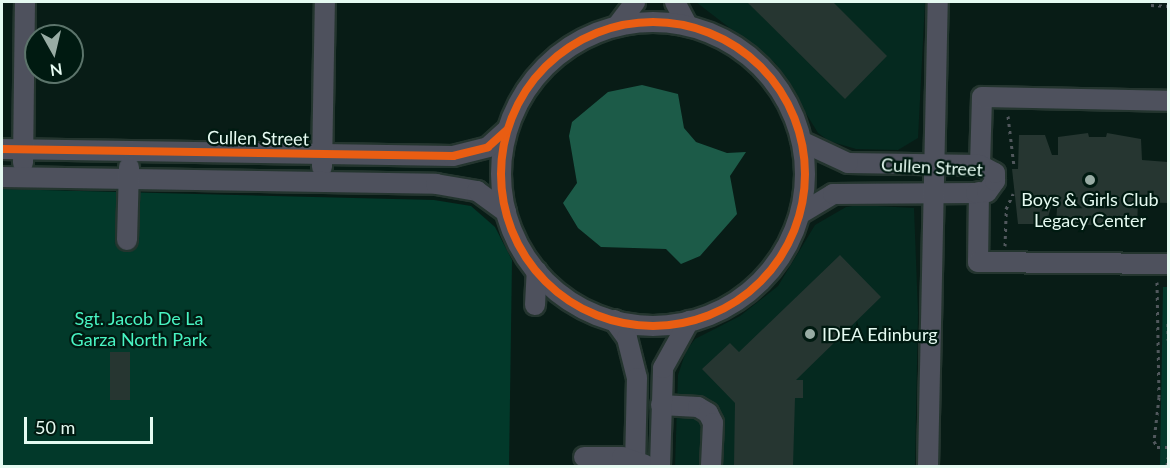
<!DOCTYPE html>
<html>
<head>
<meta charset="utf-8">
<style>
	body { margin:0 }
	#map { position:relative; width:1170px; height:468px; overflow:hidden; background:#081c16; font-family:Lato,sans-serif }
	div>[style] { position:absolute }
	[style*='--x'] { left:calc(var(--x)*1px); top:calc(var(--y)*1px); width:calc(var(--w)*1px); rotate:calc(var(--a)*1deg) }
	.built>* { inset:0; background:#05291f }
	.green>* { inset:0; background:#02392a }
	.water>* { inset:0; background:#1c5b48 }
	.building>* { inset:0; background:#263631; transform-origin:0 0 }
	.path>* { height:3px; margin-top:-1.5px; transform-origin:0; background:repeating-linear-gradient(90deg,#51585d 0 3px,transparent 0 7.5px) }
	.roads { filter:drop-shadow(2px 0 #24352f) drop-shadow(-2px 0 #24352f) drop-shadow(0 2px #24352f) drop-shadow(0 -2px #24352f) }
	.minor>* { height:20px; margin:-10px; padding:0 10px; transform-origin:10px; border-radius:10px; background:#4e515d }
	.minor>.ring { margin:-10px; padding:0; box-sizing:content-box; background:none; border:20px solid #4e515d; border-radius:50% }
	.cycleway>* { height:8px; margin:-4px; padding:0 4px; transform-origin:4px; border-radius:4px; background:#e95d12 }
	.cycleway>.ring { margin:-4px; padding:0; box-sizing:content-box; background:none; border:8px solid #e95d12; border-radius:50% }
	.dots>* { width:16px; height:16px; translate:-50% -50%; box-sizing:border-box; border:3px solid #001a11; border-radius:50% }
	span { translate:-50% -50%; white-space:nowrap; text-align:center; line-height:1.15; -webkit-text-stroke:4.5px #001a11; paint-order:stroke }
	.street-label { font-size:18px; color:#e5faf1 }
	.poi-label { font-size:18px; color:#e5faf1 }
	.left { translate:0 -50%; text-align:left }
	.park-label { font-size:18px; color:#48f4c2 }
	.frame { position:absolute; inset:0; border:3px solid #e5faf1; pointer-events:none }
	.north { position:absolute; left:24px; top:24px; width:60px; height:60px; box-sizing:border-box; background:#001a11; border:2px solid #5c746b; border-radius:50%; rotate:172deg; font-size:16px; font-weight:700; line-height:24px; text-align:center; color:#e5faf1 }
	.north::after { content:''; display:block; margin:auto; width:21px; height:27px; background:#98aca4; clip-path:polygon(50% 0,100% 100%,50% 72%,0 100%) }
	.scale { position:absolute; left:24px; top:417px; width:129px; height:27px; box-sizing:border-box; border:3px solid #e5faf1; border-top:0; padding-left:8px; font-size:18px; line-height:21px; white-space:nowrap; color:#e5faf1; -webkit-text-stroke:4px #001a11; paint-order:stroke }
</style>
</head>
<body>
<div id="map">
	<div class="built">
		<i style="clip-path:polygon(696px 2px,925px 2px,918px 138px,898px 150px,856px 149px,829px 141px,818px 133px,775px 63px)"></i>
		<i style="clip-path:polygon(859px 205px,914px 208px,918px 313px,915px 466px,675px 466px,678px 375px,686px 351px,695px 339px,740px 316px,778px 286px,815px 225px,846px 207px)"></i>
	</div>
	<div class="green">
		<i style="clip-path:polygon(2px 189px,434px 200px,471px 206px,495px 227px,512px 260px,509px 466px,2px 466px)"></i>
		<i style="clip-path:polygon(1163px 287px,1168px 287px,1168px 466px,1160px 466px)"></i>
	</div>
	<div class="water">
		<i style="clip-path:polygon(642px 85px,678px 94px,684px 128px,696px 142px,727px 153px,746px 152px,730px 176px,737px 214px,700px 256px,681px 264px,666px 249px,601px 247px,578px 228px,563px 203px,577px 183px,569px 136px,572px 122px,608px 92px)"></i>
	</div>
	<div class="building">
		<i style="clip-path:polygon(747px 2px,833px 2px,887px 56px,845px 99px)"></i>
		<i style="clip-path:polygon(1088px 133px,1089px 137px,1106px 137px,1107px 133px,1141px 139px,1142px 160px,1168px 162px,1168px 203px,1138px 202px,1137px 226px,1105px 230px,1104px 225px,1056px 225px,1057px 208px,1051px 207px,1046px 224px,1018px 224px,1012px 169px,1018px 169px,1019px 135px,1045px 135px,1052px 155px,1058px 155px,1058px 137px)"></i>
		<i style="clip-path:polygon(840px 255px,881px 297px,796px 380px,803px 380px,803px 398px,795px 398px,793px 466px,734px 466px,735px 403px,702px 369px,730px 343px,739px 352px)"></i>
		<i style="left:110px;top:352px;width:20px;height:48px"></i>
	</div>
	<div class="path">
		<i style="--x:1151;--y:5;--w:17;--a:3"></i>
		<i style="--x:1008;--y:116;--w:50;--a:83.2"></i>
		<i style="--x:1005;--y:246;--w:37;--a:-88"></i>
		<i style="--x:1006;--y:209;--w:17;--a:-65"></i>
		<i style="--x:1157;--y:282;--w:115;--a:89"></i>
		<i style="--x:1159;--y:397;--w:44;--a:96.5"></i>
		<i style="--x:1154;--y:441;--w:7;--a:63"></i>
		<i style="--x:1157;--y:447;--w:11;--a:0"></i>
		<i style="--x:1168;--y:323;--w:17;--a:90"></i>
		<i style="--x:1167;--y:466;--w:9;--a:-84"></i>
	</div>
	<div class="roads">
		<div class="minor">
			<i style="--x:675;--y:2;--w:26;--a:62"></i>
			<i class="ring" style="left:501px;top:22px;width:284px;height:284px"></i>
			<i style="--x:617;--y:26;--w:30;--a:-53"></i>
			<i style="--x:2;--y:149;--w:451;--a:0.9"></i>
			<i style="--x:453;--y:156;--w:36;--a:-14"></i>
			<i style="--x:488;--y:147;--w:25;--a:-42"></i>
			<i style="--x:23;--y:163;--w:161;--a:-89.3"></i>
			<i style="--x:980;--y:165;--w:68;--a:-88.3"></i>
			<i style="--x:982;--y:97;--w:186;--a:1.2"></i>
			<i style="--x:322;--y:167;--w:165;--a:-89"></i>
			<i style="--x:2;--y:177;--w:434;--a:0.9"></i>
			<i style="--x:436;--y:184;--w:42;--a:9.7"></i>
			<i style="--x:477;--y:191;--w:36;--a:36"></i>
			<i style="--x:979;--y:192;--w:70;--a:90.8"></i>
			<i style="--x:978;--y:262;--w:190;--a:0.6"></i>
			<i style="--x:800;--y:214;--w:39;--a:-31"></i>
			<i style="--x:833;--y:194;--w:143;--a:-0.4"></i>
			<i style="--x:976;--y:193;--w:11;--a:-5"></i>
			<i style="--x:987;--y:192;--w:14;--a:-54"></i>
			<i style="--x:995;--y:181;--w:8;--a:-90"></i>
			<i style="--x:995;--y:173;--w:17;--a:-152"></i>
			<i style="--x:980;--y:165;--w:132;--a:-179.1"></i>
			<i style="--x:848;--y:163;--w:50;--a:-155"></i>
			<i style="--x:127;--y:240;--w:73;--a:-88.4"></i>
			<i style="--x:535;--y:305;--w:34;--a:-87"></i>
			<i style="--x:614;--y:320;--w:22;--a:54"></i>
			<i style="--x:627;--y:338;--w:41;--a:76"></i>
			<i style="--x:637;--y:378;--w:88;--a:91.3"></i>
			<i style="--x:661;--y:405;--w:37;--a:3"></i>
			<i style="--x:698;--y:407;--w:12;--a:31"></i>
			<i style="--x:708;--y:413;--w:11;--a:63"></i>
			<i style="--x:713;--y:423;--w:43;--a:92.7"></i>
			<i style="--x:584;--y:457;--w:38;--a:0"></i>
			<i style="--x:622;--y:457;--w:24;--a:19"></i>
			<i style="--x:660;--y:466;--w:98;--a:-88.2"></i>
			<i style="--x:663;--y:368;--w:54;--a:-61"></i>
			<i style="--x:928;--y:466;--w:464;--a:-88.8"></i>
		</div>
	</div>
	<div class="cycleway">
		<i class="ring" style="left:501px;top:22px;width:296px;height:296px"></i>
		<i style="--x:2;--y:149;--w:451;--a:0.9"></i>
		<i style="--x:453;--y:156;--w:36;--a:-14"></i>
		<i style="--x:488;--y:147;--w:25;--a:-42"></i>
	</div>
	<div class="dots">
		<i style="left:1090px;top:180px;background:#98aca4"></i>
		<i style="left:810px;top:334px;background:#98aca4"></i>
	</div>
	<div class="street-label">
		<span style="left:258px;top:138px;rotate:1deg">Cullen Street</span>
		<span style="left:932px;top:167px;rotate:3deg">Cullen Street</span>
	</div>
	<div class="poi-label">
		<span style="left:1090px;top:210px">Boys &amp; Girls Club<br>Legacy Center</span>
		<span class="left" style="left:822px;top:334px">IDEA Edinburg</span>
	</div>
	<div class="park-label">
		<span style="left:139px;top:329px">Sgt. Jacob De La<br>Garza North Park</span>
	</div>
	<div class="frame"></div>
	<div class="north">N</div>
	<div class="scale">50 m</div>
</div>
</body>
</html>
